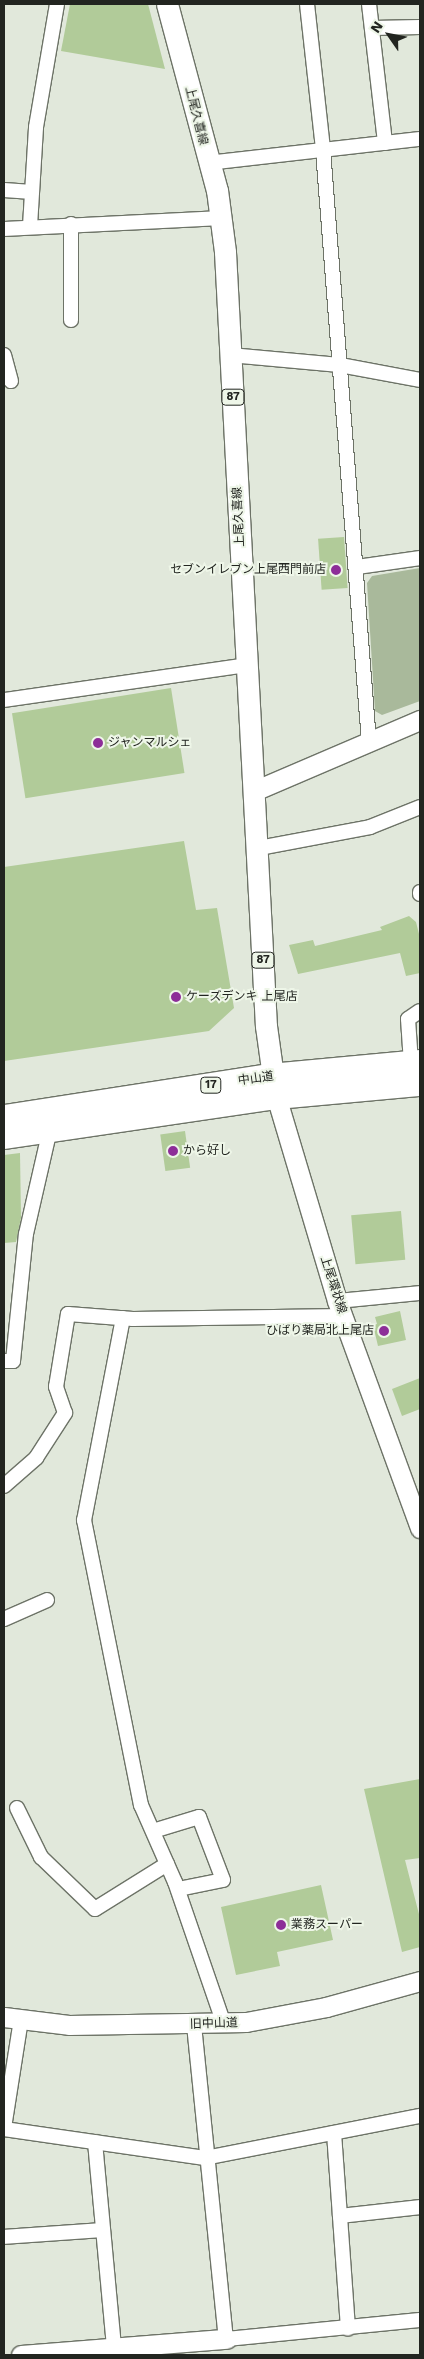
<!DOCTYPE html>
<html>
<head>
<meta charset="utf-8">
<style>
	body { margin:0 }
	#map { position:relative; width:424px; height:2359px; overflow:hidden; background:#e1e8db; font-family:"Work Sans","Noto Sans JP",sans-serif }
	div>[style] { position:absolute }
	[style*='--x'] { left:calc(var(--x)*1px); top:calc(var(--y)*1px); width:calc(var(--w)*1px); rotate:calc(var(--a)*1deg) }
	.green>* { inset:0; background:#a9b99b }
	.building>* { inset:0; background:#b1cb99; transform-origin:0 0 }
	.roads { filter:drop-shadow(1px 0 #6d7367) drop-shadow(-1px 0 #6d7367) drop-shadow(0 1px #6d7367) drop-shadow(0 -1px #6d7367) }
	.street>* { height:14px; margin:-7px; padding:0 7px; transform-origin:7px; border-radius:7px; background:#fff }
	.secondary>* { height:19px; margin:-9.5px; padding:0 9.5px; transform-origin:9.5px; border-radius:9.5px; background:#fff }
	.primary>* { height:21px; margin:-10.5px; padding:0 10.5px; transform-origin:10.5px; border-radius:10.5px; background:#fff }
	.highway>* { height:25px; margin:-12.5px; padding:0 12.5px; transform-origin:12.5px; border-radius:12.5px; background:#fff }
	.dots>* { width:14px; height:14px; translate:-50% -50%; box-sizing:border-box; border:2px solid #eef6e8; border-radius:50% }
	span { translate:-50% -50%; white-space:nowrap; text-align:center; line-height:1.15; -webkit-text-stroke:4px #eef6e8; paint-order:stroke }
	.shield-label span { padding:1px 4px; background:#eef6e8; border:1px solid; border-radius:4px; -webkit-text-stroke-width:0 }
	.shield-label { font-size:11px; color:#222520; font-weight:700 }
	.street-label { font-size:12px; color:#222520 }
	.poi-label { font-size:12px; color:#222520 }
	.right { translate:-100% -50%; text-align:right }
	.left { translate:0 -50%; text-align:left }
	.frame { position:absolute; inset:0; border:5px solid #222520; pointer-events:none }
	.north { position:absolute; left:364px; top:10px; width:50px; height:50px; -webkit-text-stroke:4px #eef6e8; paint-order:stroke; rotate:303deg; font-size:14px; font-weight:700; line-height:20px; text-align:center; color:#222520 }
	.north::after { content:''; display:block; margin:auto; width:18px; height:22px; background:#222520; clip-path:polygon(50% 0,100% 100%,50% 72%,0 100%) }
</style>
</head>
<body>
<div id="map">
	<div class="green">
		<i style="clip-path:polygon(420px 568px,420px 701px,382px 715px,375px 711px,367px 583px,372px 576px)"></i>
	</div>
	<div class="building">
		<i style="clip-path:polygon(70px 4px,148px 4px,165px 69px,61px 51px)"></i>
		<i style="left:344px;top:537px;width:51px;height:26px;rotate:86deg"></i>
		<i style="left:171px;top:688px;width:86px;height:161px;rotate:81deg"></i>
		<i style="clip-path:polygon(184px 841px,196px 910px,217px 908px,234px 1008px,209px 1031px,4px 1061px,4px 867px)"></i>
		<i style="clip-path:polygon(409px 916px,416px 922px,420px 938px,420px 973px,406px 976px,400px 953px,298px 974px,289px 945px,313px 940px,315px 946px,382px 930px,380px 927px)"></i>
		<i style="left:185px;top:1131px;width:37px;height:25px;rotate:82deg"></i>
		<i style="clip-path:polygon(20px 1153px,21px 1218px,16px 1242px,4px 1243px,4px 1155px)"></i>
		<i style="left:401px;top:1211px;width:49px;height:50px;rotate:85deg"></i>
		<i style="clip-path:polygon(400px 1311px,406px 1340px,378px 1346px,373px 1325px,377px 1324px,375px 1317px)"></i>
		<i style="clip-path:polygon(420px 1378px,420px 1409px,402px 1416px,392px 1389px)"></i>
		<i style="clip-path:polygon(420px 1779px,420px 1858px,405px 1860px,420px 1918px,420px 1947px,402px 1952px,364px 1789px)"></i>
		<i style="clip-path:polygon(321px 1885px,333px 1940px,277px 1952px,280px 1966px,236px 1975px,221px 1907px)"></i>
	</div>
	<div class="roads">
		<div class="street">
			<i style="--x:307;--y:4;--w:147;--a:83.7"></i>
			<i style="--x:323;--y:150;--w:594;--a:85.56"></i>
			<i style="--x:369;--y:4;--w:140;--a:83.4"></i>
			<i style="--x:372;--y:28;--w:48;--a:-1.2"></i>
			<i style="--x:208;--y:163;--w:213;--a:-6.5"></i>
			<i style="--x:4;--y:190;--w:28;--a:4"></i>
			<i style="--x:71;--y:224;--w:96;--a:90"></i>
			<i style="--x:30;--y:226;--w:99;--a:-86.5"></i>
			<i style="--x:36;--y:127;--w:125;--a:-80.3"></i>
			<i style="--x:4;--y:229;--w:216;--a:-2.9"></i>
			<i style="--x:4;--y:355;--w:27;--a:75"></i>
			<i style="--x:230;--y:355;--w:110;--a:5.2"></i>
			<i style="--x:340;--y:365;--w:81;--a:10.6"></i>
			<i style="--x:357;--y:567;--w:64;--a:-8.1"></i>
			<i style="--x:4;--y:700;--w:245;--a:-8.2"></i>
			<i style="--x:259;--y:848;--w:113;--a:-10.7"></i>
			<i style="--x:370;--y:827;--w:54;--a:-21.8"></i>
			<i style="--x:420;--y:892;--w:2;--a:90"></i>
			<i style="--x:411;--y:1063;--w:44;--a:-93.9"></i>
			<i style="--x:408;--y:1019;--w:14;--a:-34"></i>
			<i style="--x:337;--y:1301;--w:83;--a:-5.5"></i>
			<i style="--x:123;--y:1318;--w:206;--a:100.9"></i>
			<i style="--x:84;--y:1520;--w:291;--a:78.7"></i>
			<i style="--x:141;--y:1805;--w:84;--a:66.2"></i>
			<i style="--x:175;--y:1882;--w:150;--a:71"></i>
			<i style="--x:4;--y:1361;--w:9;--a:0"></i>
			<i style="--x:13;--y:1361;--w:128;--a:-84.2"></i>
			<i style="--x:26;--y:1234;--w:108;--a:-77.1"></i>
			<i style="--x:4;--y:1486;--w:43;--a:-41.2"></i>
			<i style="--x:36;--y:1458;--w:54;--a:-57.2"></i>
			<i style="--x:65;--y:1413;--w:28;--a:-109"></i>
			<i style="--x:56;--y:1387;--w:74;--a:-80.7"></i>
			<i style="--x:68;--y:1314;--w:65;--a:4.4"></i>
			<i style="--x:133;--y:1319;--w:211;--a:-0.8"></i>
			<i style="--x:4;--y:1619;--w:47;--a:-23.8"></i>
			<i style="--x:17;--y:1808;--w:55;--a:63.9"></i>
			<i style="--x:41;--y:1857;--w:75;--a:43.9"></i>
			<i style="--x:95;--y:1909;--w:85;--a:-32"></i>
			<i style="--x:153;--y:1831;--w:48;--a:-16.9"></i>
			<i style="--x:199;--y:1817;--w:67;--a:69.1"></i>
			<i style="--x:223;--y:1880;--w:46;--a:168.7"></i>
			<i style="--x:194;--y:2025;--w:316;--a:84.2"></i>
			<i style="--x:226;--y:2339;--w:195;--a:-5.6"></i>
			<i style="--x:4;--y:2128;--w:109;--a:-81.1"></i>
			<i style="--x:4;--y:2129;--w:203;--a:8.2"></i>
			<i style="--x:205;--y:2158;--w:219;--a:-11.1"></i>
			<i style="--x:334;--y:2133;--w:196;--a:85.9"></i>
			<i style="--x:95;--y:2142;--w:206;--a:84.7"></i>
			<i style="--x:340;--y:2216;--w:81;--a:-6.4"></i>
			<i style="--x:4;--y:2237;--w:99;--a:-4"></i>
		</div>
		<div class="secondary">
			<i style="--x:254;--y:791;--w:181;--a:-23.2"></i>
			<i style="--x:276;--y:1096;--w:214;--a:73.4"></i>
			<i style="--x:337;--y:1301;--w:242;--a:69.9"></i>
			<i style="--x:4;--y:2017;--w:65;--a:7"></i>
			<i style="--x:69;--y:2025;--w:177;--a:-1"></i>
			<i style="--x:246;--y:2022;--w:81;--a:-10.6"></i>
			<i style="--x:326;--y:2007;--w:98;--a:-15.5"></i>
			<i style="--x:21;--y:2355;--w:206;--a:-4.5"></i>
		</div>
		<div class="primary">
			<i style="--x:167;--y:4;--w:193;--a:75"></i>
			<i style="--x:217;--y:190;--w:63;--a:82.6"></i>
			<i style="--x:225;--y:252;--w:775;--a:86.97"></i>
			<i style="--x:266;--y:1026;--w:66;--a:82.1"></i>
		</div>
		<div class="highway">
			<i style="--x:4;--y:1117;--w:269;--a:-8.8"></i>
			<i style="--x:270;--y:1076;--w:151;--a:-5.3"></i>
			<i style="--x:4;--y:1136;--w:275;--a:-8.4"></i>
			<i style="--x:276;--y:1096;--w:145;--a:-5.2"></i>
		</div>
	</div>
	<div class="dots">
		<i style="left:336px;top:570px;background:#8d2e98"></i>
		<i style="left:98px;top:743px;background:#8d2e98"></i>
		<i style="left:176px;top:997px;background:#8d2e98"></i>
		<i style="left:173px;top:1151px;background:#8d2e98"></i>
		<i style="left:384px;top:1331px;background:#8d2e98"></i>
		<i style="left:281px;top:1925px;background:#8d2e98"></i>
	</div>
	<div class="shield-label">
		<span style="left:233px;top:397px">87</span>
		<span style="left:263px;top:960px">87</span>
		<span style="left:211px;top:1085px">17</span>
	</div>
	<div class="street-label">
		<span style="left:196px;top:116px;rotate:76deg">上尾久喜線</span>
		<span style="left:239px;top:517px;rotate:-93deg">上尾久喜線</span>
		<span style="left:256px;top:1079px;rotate:-8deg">中山道</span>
		<span style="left:333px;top:1285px;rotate:72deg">上尾環状線</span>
		<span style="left:214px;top:2024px;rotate:-2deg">旧中山道</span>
	</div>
	<div class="poi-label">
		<span class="right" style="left:326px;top:570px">セブンイレブン上尾西門前店</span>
		<span class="left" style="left:108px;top:743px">ジャンマルシェ</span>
		<span class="left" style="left:186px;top:997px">ケーズデンキ 上尾店</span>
		<span class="left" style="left:183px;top:1151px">から好し</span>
		<span class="right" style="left:374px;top:1331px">ひばり薬局北上尾店</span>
		<span class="left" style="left:291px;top:1925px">業務スーパー</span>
	</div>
	<div class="frame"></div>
	<div class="north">N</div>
</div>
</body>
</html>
